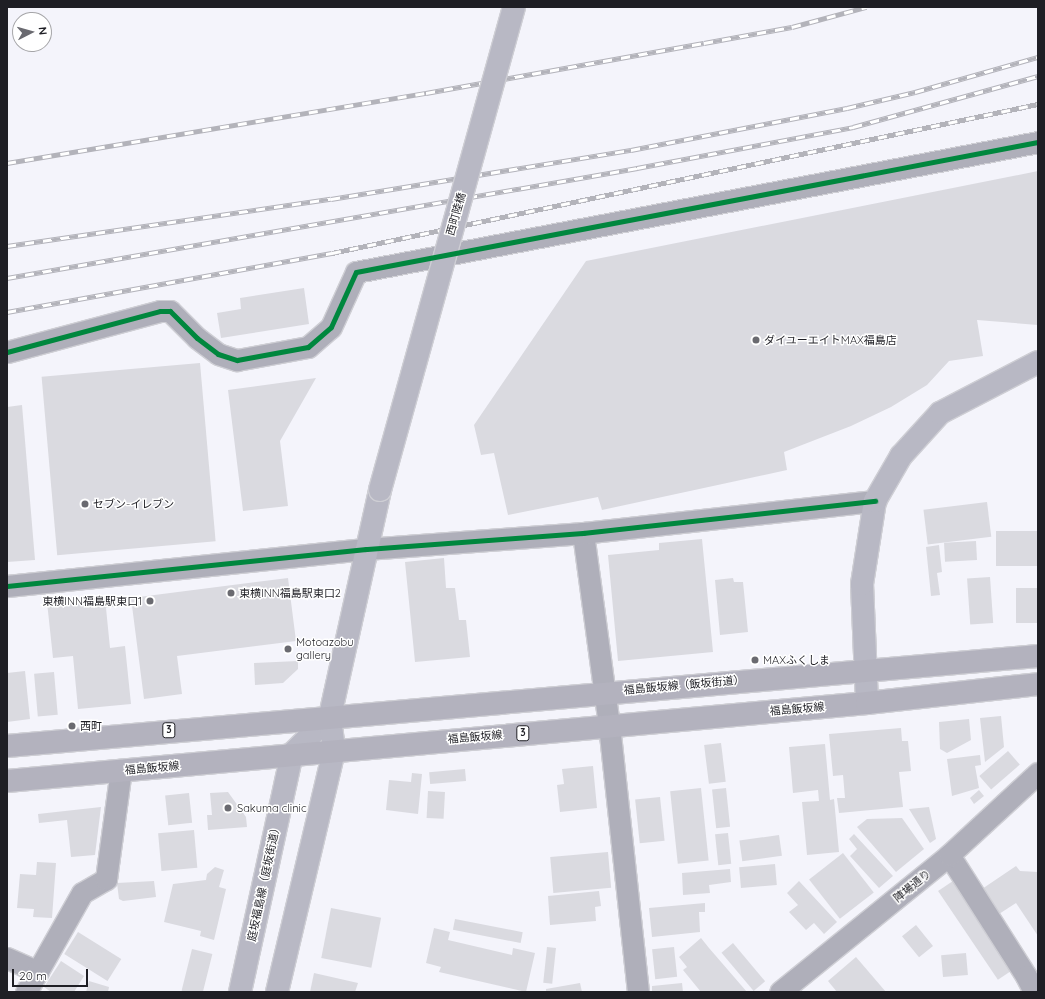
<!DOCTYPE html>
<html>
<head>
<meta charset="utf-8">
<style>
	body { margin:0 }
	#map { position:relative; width:1045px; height:999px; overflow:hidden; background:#f4f4fb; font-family:Quicksand,"Noto Sans JP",sans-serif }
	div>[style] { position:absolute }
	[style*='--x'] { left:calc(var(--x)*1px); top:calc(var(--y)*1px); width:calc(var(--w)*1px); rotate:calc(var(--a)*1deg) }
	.building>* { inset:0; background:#dadae0; transform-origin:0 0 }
	.roads { filter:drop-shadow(1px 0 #ceced4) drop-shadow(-1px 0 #ceced4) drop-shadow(0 1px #ceced4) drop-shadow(0 -1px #ceced4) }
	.street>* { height:21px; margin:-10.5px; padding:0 10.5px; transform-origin:10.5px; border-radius:10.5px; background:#afafba }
	.secondary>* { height:22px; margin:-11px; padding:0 11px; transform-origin:11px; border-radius:11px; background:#b8b8c4 }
	.primary>* { height:22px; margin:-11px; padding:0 11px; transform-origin:11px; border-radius:11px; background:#b3b2be }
	.rail>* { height:4.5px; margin-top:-2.25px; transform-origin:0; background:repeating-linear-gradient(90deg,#fff 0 9px,#b3b3ba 0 18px); box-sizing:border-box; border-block:1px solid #b3b3ba }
	.bridges { filter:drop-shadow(1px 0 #ceced4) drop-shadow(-1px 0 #ceced4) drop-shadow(0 1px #ceced4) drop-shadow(0 -1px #ceced4) }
	.secondary-bridge>* { height:22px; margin:-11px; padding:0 11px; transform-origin:11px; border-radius:11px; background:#b8b8c4 }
	.cycleway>* { height:5px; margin:-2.5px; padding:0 2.5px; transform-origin:2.5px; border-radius:2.5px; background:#00873e }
	.dots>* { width:11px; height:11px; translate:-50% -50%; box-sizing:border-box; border:2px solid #fff; border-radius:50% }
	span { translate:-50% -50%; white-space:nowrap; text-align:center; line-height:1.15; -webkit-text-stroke:3px #fff; paint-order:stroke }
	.shield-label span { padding:1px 3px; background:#fff; border:1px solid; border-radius:3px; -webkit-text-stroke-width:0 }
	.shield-label { font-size:10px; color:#1f1f25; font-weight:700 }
	.street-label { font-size:11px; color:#1f1f25 }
	.poi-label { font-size:11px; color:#1f1f25 }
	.left { translate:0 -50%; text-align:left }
	.right { translate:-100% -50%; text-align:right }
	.frame { position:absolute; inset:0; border:8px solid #1f1f25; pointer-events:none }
	.north { position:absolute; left:12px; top:12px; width:40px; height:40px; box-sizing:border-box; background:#fff; border:1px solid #a5a5a8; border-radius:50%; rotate:84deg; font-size:11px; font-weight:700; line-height:16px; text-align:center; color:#1f1f25 }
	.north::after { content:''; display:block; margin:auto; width:14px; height:18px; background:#6a6a70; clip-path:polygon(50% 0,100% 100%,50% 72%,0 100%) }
	.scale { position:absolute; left:12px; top:969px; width:76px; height:18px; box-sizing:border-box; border:2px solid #1f1f25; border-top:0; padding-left:5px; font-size:12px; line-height:14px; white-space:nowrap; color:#1f1f25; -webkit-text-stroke:3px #fff; paint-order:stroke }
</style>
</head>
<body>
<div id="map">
	<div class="building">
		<i style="clip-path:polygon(1038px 171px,1038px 325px,977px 320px,983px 356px,949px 361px,927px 385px,891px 407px,851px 426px,784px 452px,787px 470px,602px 510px,598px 497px,508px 515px,494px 453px,481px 455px,474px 425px,586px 261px)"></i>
		<i style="clip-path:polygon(304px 288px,309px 324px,221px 338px,217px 313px,241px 309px,240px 298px)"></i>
		<i style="left:200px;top:363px;width:179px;height:159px;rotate:85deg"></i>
		<i style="clip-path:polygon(316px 378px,280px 441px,288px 506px,243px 511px,228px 390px)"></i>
		<i style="clip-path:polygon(22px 405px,35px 560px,7px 562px,7px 407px)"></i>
		<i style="left:987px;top:502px;width:35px;height:64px;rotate:83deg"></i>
		<i style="left:1038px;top:531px;width:35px;height:42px;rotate:90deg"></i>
		<i style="clip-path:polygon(702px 539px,713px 652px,618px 661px,608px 555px,659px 550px,659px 543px)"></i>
		<i style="left:976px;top:541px;width:19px;height:32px;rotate:87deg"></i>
		<i style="clip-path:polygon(939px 545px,942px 572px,937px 573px,940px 595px,931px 596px,926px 547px)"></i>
		<i style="clip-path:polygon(444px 558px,446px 588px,455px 588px,459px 620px,466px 620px,470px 657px,415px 662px,405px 562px)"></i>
		<i style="left:990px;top:577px;width:46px;height:23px;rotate:86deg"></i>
		<i style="clip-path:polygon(288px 578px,296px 641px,177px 656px,182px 694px,144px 699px,131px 598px)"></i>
		<i style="clip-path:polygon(733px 578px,734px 582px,743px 582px,748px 632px,720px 635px,715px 580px)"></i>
		<i style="left:1038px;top:588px;width:35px;height:22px;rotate:90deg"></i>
		<i style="clip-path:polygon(115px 595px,116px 606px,106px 608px,110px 648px,125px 646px,131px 704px,78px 709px,73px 656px,53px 658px,47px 602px)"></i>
		<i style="clip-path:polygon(298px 661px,298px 669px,283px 683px,255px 685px,254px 663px)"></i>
		<i style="clip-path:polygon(25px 671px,30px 719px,7px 722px,7px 673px)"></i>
		<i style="left:54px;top:672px;width:43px;height:20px;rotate:85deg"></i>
		<i style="clip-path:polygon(1001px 716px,1004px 747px,985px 762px,980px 718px)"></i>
		<i style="clip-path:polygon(969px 719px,971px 740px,947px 753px,940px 749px,939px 722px)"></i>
		<i style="clip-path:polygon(901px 728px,902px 741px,908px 741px,911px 771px,899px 772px,903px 807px,839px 813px,837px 798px,845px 798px,843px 775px,833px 776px,829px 734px)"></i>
		<i style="left:721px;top:743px;width:39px;height:17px;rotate:83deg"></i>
		<i style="clip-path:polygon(825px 744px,830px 800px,834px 799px,839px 852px,807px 855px,802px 802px,819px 801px,818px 790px,793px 793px,789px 747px)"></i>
		<i style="left:1008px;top:751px;width:18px;height:38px;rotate:49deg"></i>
		<i style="clip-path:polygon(980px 755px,981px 765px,975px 766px,979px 788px,952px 796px,947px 759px)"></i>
		<i style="clip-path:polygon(593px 766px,597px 808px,560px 812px,557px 785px,564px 784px,562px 769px)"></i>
		<i style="left:465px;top:769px;width:12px;height:36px;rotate:85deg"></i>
		<i style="clip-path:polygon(412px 773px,422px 774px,418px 814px,386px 810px,389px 780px,411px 782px)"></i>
		<i style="left:701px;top:788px;width:73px;height:31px;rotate:84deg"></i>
		<i style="left:726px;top:788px;width:39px;height:14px;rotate:84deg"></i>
		<i style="clip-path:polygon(979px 790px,984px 796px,974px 804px,970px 798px)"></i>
		<i style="left:428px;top:791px;width:17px;height:27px;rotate:3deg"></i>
		<i style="clip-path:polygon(228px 792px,246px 817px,247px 827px,208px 830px,207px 815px,212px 815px,210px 793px)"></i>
		<i style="left:189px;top:793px;width:30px;height:24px;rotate:84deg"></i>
		<i style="left:660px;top:797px;width:44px;height:25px;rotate:84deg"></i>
		<i style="clip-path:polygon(101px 807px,95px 855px,71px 857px,67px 820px,39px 823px,38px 814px)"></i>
		<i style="clip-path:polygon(929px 807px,936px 839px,930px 843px,909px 809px)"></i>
		<i style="clip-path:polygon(902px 818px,924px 849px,896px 872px,857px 827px,867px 819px)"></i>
		<i style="left:194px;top:830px;width:38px;height:36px;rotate:85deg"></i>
		<i style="left:728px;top:833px;width:31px;height:13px;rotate:84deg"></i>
		<i style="clip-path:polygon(854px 834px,893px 876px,879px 888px,850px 856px,857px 849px,849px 839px)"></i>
		<i style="left:779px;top:835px;width:21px;height:40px;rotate:82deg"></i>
		<i style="left:608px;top:852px;width:36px;height:58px;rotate:85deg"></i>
		<i style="left:843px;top:853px;width:50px;height:43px;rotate:52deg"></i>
		<i style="clip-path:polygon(37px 862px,56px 863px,52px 918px,33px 917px,34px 909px,17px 908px,20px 874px,36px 875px)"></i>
		<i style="left:775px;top:864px;width:21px;height:36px;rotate:85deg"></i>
		<i style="clip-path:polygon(1016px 866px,1020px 871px,1038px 872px,1038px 936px,1016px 903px,999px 914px,982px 889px)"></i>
		<i style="clip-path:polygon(215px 867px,224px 870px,219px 887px,226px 889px,214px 940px,200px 936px,201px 931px,164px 922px,173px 884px,206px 880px,207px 874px)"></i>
		<i style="clip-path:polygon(730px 869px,731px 882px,709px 885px,710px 893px,683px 895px,682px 873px)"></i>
		<i style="clip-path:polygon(154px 881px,156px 897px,123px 901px,119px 899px,117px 883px)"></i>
		<i style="clip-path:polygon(799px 881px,837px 922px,824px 934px,814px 923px,806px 930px,789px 912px,798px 905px,787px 893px)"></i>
		<i style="left:953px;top:881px;width:107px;height:18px;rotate:56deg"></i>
		<i style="clip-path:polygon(599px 891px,601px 906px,595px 907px,596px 921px,550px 925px,548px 896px)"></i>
		<i style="clip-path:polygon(705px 903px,705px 912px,699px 912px,700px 932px,652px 937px,649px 908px)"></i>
		<i style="left:331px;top:908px;width:51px;height:51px;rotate:11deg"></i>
		<i style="left:455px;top:919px;width:69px;height:11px;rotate:11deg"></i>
		<i style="left:916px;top:925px;width:27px;height:18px;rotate:51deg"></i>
		<i style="clip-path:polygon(434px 928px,450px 932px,448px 940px,512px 955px,513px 948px,535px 953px,526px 992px,439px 972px,441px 967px,426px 963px)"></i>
		<i style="left:78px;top:932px;width:51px;height:26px;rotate:32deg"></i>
		<i style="clip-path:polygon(701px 938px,709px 948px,747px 992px,701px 992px,683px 970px,687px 967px,679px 957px)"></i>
		<i style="left:733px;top:943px;width:50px;height:15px;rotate:50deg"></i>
		<i style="left:547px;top:947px;width:9px;height:36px;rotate:6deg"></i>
		<i style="left:674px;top:947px;width:30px;height:22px;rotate:84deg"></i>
		<i style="left:192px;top:949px;width:21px;height:43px;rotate:14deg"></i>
		<i style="left:966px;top:953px;width:22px;height:25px;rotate:85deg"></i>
		<i style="clip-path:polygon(856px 957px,886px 992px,837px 992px,828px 981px)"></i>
		<i style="clip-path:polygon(61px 961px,84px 976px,74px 992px,51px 992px,44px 987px)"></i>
		<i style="clip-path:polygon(314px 973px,358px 983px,355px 992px,310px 992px)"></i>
		<i style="clip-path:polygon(89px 981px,109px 987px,108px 992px,86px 992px)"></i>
		<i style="clip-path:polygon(580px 983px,582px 992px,546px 992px,546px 989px)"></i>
		<i style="clip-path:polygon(682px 983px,683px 992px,652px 992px,652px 986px)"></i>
	</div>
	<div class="roads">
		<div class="street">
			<i style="--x:7;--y:352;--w:158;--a:-15"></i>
			<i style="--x:160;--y:311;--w:10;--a:0"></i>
			<i style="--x:170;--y:311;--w:38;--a:45"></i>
			<i style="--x:197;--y:338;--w:26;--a:37"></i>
			<i style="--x:218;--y:354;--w:20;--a:18"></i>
			<i style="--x:237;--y:360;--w:72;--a:-10.4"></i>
			<i style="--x:308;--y:347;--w:30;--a:-41"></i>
			<i style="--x:331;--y:327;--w:60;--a:-65.6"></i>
			<i style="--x:356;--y:272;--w:694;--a:-10.79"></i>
			<i style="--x:583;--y:533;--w:194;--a:82.3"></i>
			<i style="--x:609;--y:725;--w:269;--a:83.8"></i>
			<i style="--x:7;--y:586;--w:361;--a:-5.9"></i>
			<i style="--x:366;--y:549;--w:218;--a:-4.2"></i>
			<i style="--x:583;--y:533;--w:294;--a:-6.3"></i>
			<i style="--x:949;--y:855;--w:143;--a:57.5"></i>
			<i style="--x:1026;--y:976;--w:18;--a:63"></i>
			<i style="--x:7;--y:958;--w:34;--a:24"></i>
			<i style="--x:26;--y:992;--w:114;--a:-60.5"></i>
			<i style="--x:82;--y:893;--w:28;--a:-30"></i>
			<i style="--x:106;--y:879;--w:110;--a:-82.2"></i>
			<i style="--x:780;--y:992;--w:218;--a:-39"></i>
			<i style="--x:949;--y:855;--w:121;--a:-42.7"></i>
		</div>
		<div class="secondary">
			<i style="--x:867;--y:703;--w:119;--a:-92.4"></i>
			<i style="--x:862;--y:584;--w:84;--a:-81.1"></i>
			<i style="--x:875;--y:501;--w:52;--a:-60"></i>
			<i style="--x:901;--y:456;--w:58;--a:-47.8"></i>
			<i style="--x:940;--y:413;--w:110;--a:-27.5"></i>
			<i style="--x:240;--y:992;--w:244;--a:-77.7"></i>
			<i style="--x:292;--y:754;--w:54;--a:-45"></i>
			<i style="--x:277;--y:992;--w:249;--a:-76.7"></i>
			<i style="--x:334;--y:750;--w:34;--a:-97"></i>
			<i style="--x:330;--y:716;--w:231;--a:-77.5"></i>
		</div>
		<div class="primary">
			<i style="--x:7;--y:746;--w:1035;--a:-4.99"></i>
			<i style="--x:7;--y:781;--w:864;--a:-5.18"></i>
			<i style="--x:867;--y:703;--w:172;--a:-6.3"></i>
		</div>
	</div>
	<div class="rail">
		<i style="--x:7;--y:163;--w:425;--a:-9.5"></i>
		<i style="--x:426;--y:93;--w:282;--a:-10.2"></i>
		<i style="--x:704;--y:43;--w:89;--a:-10.3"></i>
		<i style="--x:792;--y:27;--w:77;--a:-15.1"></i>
		<i style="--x:7;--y:246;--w:327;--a:-8.3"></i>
		<i style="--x:331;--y:199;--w:304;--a:-9.3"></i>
		<i style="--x:631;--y:150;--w:220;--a:-11"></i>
		<i style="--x:847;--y:108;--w:70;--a:-13.2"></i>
		<i style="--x:915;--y:92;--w:128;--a:-15.9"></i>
		<i style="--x:7;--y:278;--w:640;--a:-9.9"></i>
		<i style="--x:637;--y:168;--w:220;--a:-10.7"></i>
		<i style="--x:853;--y:127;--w:192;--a:-15.4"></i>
		<i style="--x:7;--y:312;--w:330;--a:-10.3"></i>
		<i style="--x:332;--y:253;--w:722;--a:-11.92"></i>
	</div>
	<div class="bridges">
		<div class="secondary-bridge">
			<i style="--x:380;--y:490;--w:501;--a:-74.49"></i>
		</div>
	</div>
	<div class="cycleway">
		<i style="--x:7;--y:352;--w:158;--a:-15"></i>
		<i style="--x:160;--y:311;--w:10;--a:0"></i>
		<i style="--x:170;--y:311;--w:38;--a:45"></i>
		<i style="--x:197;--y:338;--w:26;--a:37"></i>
		<i style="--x:218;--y:354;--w:20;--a:18"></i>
		<i style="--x:237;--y:360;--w:72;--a:-10.4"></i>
		<i style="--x:308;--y:347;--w:30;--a:-41"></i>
		<i style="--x:331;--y:327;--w:60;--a:-65.6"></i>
		<i style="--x:356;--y:272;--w:694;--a:-10.79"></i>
		<i style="--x:7;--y:586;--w:361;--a:-5.9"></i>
		<i style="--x:366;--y:549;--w:218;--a:-4.2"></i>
		<i style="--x:583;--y:533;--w:294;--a:-6.3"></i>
	</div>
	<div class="dots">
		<i style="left:756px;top:340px;background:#6a6a70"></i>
		<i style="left:85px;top:504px;background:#6a6a70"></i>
		<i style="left:231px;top:593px;background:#6a6a70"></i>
		<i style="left:150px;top:601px;background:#6a6a70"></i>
		<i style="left:288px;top:649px;background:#6a6a70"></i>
		<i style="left:755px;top:660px;background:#6a6a70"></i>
		<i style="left:72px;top:726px;background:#6a6a70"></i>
		<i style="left:228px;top:808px;background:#6a6a70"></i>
	</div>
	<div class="shield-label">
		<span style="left:169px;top:730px">3</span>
		<span style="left:523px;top:733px">3</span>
	</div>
	<div class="street-label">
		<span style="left:456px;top:214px;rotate:-74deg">西町陸橋</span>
		<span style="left:684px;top:685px;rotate:-5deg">福島飯坂線（飯坂街道）</span>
		<span style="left:797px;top:709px;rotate:-5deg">福島飯坂線</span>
		<span style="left:475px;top:737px;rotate:-5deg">福島飯坂線</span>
		<span style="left:152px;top:768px;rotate:-5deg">福島飯坂線</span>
		<span style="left:264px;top:882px;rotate:-78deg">庭坂福島線（庭坂街道）</span>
		<span style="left:912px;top:886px;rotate:-39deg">陣場通り</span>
	</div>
	<div class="poi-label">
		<span class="left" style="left:764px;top:340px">ダイユーエイトMAX福島店</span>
		<span class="left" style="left:93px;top:504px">セブン-イレブン</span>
		<span class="left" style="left:239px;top:593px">東横INN福島駅東口2</span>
		<span class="right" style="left:142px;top:601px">東横INN福島駅東口1</span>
		<span class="left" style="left:296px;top:649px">Motoazobu<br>gallery</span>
		<span class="left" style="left:763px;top:660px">MAXふくしま</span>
		<span class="left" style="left:80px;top:726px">西町</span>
		<span class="left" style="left:237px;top:808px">Sakuma clinic</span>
	</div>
	<div class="frame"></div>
	<div class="north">N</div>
	<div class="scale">20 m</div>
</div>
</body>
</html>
